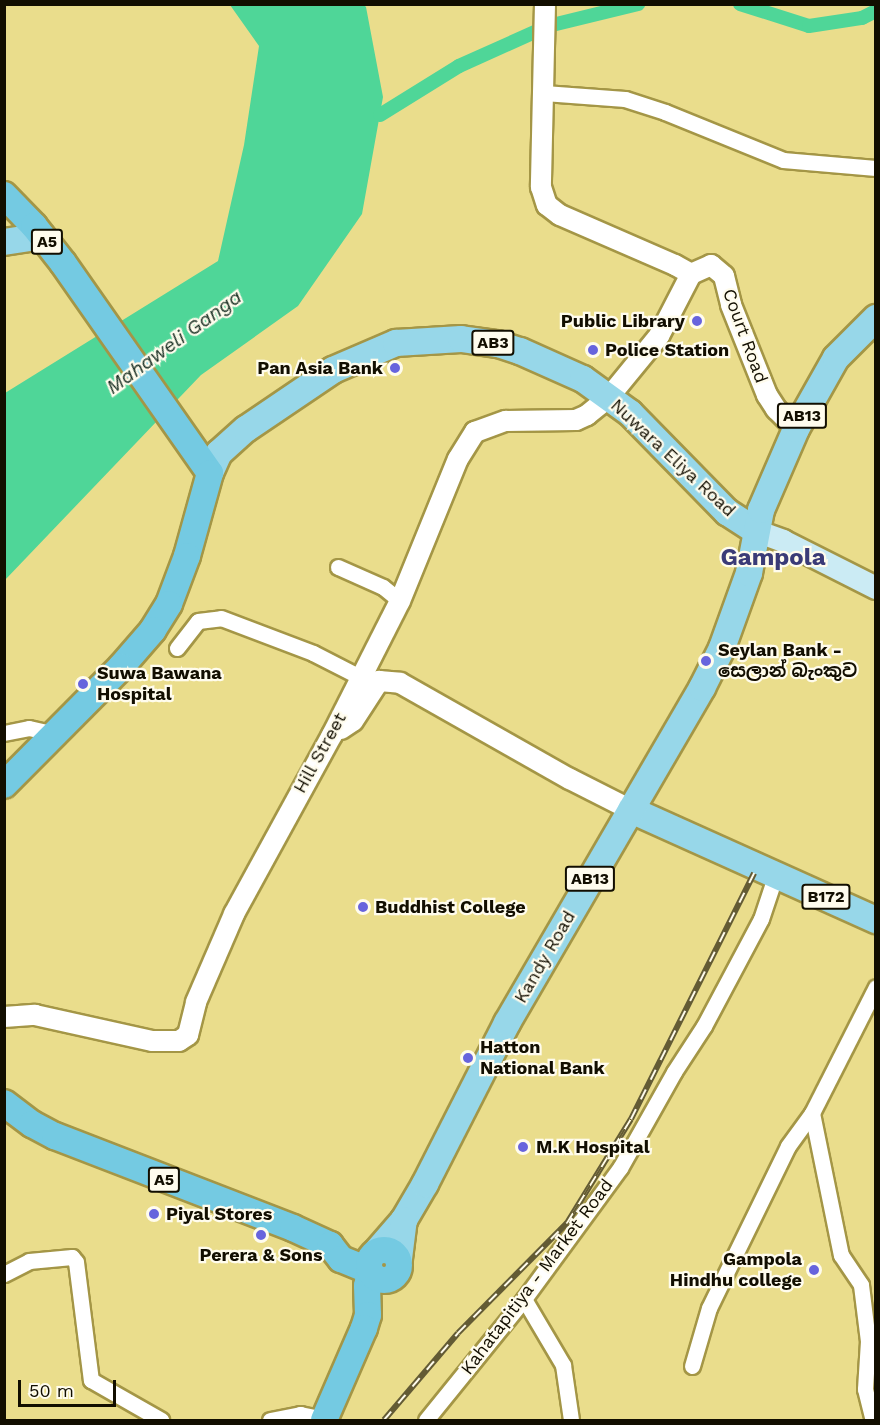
<!DOCTYPE html>
<html>
<head>
<meta charset="utf-8">
<style>
	body { margin:0 }
	#map { position:relative; width:880px; height:1425px; overflow:hidden; background:#eadd8c; font-family:"Work Sans","Noto Sans Sinhala",sans-serif }
	div>[style] { position:absolute }
	[style*='--x'] { left:calc(var(--x)*1px); top:calc(var(--y)*1px); width:calc(var(--w)*1px); rotate:calc(var(--a)*1deg) }
	.water>* { inset:0; background:#4fd698 }
	.canal>* { height:14px; margin:-7px; padding:0 7px; transform-origin:7px; border-radius:7px; background:#4fd698 }
	.roads { filter:drop-shadow(2px 0 #a49646) drop-shadow(-2px 0 #a49646) drop-shadow(0 2px #a49646) drop-shadow(0 -2px #a49646) }
	.minor>* { height:15px; margin:-7.5px; padding:0 7.5px; transform-origin:7.5px; border-radius:7.5px; background:#fff }
	.tertiary>* { height:20px; margin:-10px; padding:0 10px; transform-origin:10px; border-radius:10px; background:#fff }
	.secondary>* { height:22px; margin:-11px; padding:0 11px; transform-origin:11px; border-radius:11px; background:#cbebf4 }
	.primary>* { height:26px; margin:-13px; padding:0 13px; transform-origin:13px; border-radius:13px; background:#97d7e9 }
	.trunk>* { height:26px; margin:-13px; padding:0 13px; transform-origin:13px; border-radius:13px; background:#74cae2 }
	.trunk>.ring { margin:-13px; padding:0; box-sizing:content-box; background:none; border:26px solid #74cae2; border-radius:50% }
	.rail>* { height:6px; margin-top:-3px; transform-origin:0; background:repeating-linear-gradient(90deg,#fffced 0 11px,#635b34 0 22px); box-sizing:border-box; border-block:2px solid #635b34 }
	.dots>* { width:16px; height:16px; translate:-50% -50%; box-sizing:border-box; border:3px solid #fffced; border-radius:50% }
	span { translate:-50% -50%; white-space:nowrap; text-align:center; line-height:1.15; -webkit-text-stroke:4.5px #fffced; paint-order:stroke }
	.shield-label span { padding:2px 4px; background:#fffced; border:2px solid; border-radius:4px; -webkit-text-stroke-width:0 }
	.shield-label { font-size:16px; color:#120e00; font-weight:700 }
	.poi-label { font-size:18px; color:#120e00; font-weight:700 }
	.right { translate:-100% -50%; text-align:right }
	.left { translate:0 -50%; text-align:left }
	.street-label { font-size:18px; color:#120e00 }
	.water-label { font-size:20px; color:#192f23; font-style:italic }
	.district-label { font-size:24px; color:#3a3b77; font-weight:700 }
	.frame { position:absolute; inset:0; border:6px solid #120e00; pointer-events:none }
	.scale { position:absolute; left:18px; top:1380px; width:98px; height:27px; box-sizing:border-box; border:3px solid #120e00; border-top:0; padding-left:8px; font-size:18px; line-height:21px; white-space:nowrap; color:#120e00; -webkit-text-stroke:4px #fffced; paint-order:stroke }
</style>
</head>
<body>
<div id="map">
	<div class="water">
		<i style="clip-path:polygon(230px 5px,364px 5px,366px 7px,383px 97px,362px 214px,298px 306px,201px 375px,5px 580px,5px 393px,218px 261px,244px 145px,259px 46px)"></i>
	</div>
	<div class="canal">
		<i style="--x:740;--y:4;--w:72;--a:17.7"></i>
		<i style="--x:809;--y:26;--w:54;--a:-8.6"></i>
		<i style="--x:862;--y:18;--w:16;--a:-27"></i>
		<i style="--x:380;--y:115;--w:93;--a:-31.8"></i>
		<i style="--x:459;--y:66;--w:98;--a:-24.2"></i>
		<i style="--x:548;--y:26;--w:93;--a:-13.7"></i>
	</div>
	<div class="roads">
		<div class="minor">
			<i style="--x:544;--y:93;--w:81;--a:4.2"></i>
			<i style="--x:625;--y:99;--w:42;--a:18"></i>
			<i style="--x:665;--y:112;--w:127;--a:22.1"></i>
			<i style="--x:783;--y:160;--w:93;--a:4.9"></i>
			<i style="--x:338;--y:567;--w:49;--a:24"></i>
			<i style="--x:383;--y:587;--w:22;--a:39"></i>
			<i style="--x:177;--y:648;--w:34;--a:-52"></i>
			<i style="--x:198;--y:621;--w:23;--a:-7"></i>
			<i style="--x:221;--y:618;--w:98;--a:20.8"></i>
			<i style="--x:313;--y:653;--w:53;--a:27.1"></i>
			<i style="--x:4;--y:733;--w:25;--a:-11"></i>
			<i style="--x:29;--y:728;--w:26;--a:13"></i>
			<i style="--x:812;--y:1113;--w:145;--a:78.5"></i>
			<i style="--x:841;--y:1255;--w:36;--a:56"></i>
			<i style="--x:861;--y:1285;--w:56;--a:82.9"></i>
			<i style="--x:868;--y:1341;--w:48;--a:93.6"></i>
			<i style="--x:865;--y:1389;--w:32;--a:76"></i>
			<i style="--x:4;--y:1274;--w:28;--a:-27"></i>
			<i style="--x:29;--y:1261;--w:43;--a:-5.3"></i>
			<i style="--x:72;--y:1257;--w:6;--a:51"></i>
			<i style="--x:76;--y:1262;--w:119;--a:82.8"></i>
			<i style="--x:91;--y:1380;--w:81;--a:29.7"></i>
			<i style="--x:524;--y:1299;--w:77;--a:59.4"></i>
			<i style="--x:563;--y:1365;--w:56;--a:81.7"></i>
			<i style="--x:692;--y:1366;--w:60;--a:-73.7"></i>
			<i style="--x:709;--y:1308;--w:180;--a:-64"></i>
			<i style="--x:788;--y:1146;--w:41;--a:-54"></i>
			<i style="--x:812;--y:1113;--w:141;--a:-63.1"></i>
			<i style="--x:270;--y:1420;--w:31;--a:-11"></i>
			<i style="--x:300;--y:1414;--w:25;--a:12"></i>
			<i style="--x:426;--y:1420;--w:156;--a:-51"></i>
			<i style="--x:524;--y:1299;--w:162;--a:-53.8"></i>
			<i style="--x:620;--y:1168;--w:110;--a:-60.6"></i>
			<i style="--x:674;--y:1072;--w:55;--a:-56.9"></i>
			<i style="--x:704;--y:1026;--w:121;--a:-62"></i>
			<i style="--x:761;--y:919;--w:47;--a:-71.6"></i>
		</div>
		<div class="tertiary">
			<i style="--x:545;--y:4;--w:183;--a:91.3"></i>
			<i style="--x:541;--y:187;--w:19;--a:72"></i>
			<i style="--x:547;--y:205;--w:16;--a:38"></i>
			<i style="--x:560;--y:215;--w:125;--a:23.5"></i>
			<i style="--x:675;--y:265;--w:18;--a:29"></i>
			<i style="--x:341;--y:729;--w:14;--a:-34"></i>
			<i style="--x:353;--y:721;--w:48;--a:-57"></i>
			<i style="--x:379;--y:681;--w:21;--a:5"></i>
			<i style="--x:400;--y:683;--w:195;--a:29.5"></i>
			<i style="--x:570;--y:779;--w:68;--a:26.9"></i>
			<i style="--x:4;--y:1017;--w:31;--a:-4"></i>
			<i style="--x:35;--y:1015;--w:120;--a:12.5"></i>
			<i style="--x:152;--y:1041;--w:27;--a:0"></i>
			<i style="--x:179;--y:1041;--w:11;--a:-34"></i>
			<i style="--x:188;--y:1035;--w:34;--a:-76"></i>
			<i style="--x:196;--y:1002;--w:96;--a:-66.6"></i>
			<i style="--x:234;--y:914;--w:204;--a:-61.3"></i>
			<i style="--x:332;--y:735;--w:150;--a:-63.1"></i>
			<i style="--x:400;--y:601;--w:153;--a:-67.8"></i>
			<i style="--x:458;--y:459;--w:32;--a:-58"></i>
			<i style="--x:475;--y:432;--w:33;--a:-20"></i>
			<i style="--x:506;--y:421;--w:70;--a:-0.8"></i>
			<i style="--x:576;--y:420;--w:12;--a:-24"></i>
			<i style="--x:587;--y:415;--w:28;--a:-39"></i>
			<i style="--x:609;--y:397;--w:79;--a:-50.7"></i>
			<i style="--x:659;--y:336;--w:70;--a:-62.7"></i>
			<i style="--x:691;--y:274;--w:22;--a:-24"></i>
			<i style="--x:711;--y:265;--w:17;--a:40"></i>
			<i style="--x:724;--y:276;--w:30;--a:76"></i>
			<i style="--x:731;--y:305;--w:97;--a:68.2"></i>
			<i style="--x:767;--y:395;--w:17;--a:57"></i>
			<i style="--x:776;--y:409;--w:28;--a:45"></i>
		</div>
		<div class="secondary">
			<i style="--x:756;--y:531;--w:29;--a:20"></i>
			<i style="--x:783;--y:541;--w:104;--a:26.8"></i>
		</div>
		<div class="primary">
			<i style="--x:4;--y:242;--w:38;--a:-9"></i>
			<i style="--x:210;--y:473;--w:22;--a:-66"></i>
			<i style="--x:219;--y:453;--w:36;--a:-42"></i>
			<i style="--x:246;--y:429;--w:105;--a:-34.1"></i>
			<i style="--x:333;--y:370;--w:69;--a:-23.2"></i>
			<i style="--x:396;--y:343;--w:65;--a:-3.5"></i>
			<i style="--x:461;--y:339;--w:37;--a:8"></i>
			<i style="--x:498;--y:344;--w:23;--a:18"></i>
			<i style="--x:520;--y:351;--w:69;--a:24"></i>
			<i style="--x:583;--y:379;--w:58;--a:35.9"></i>
			<i style="--x:630;--y:413;--w:139;--a:45.6"></i>
			<i style="--x:727;--y:512;--w:35;--a:33"></i>
			<i style="--x:631;--y:810;--w:269;--a:24.2"></i>
			<i style="--x:378;--y:1250;--w:40;--a:-49"></i>
			<i style="--x:404;--y:1220;--w:42;--a:-59.7"></i>
			<i style="--x:425;--y:1184;--w:181;--a:-63"></i>
			<i style="--x:507;--y:1023;--w:388;--a:-59.8"></i>
			<i style="--x:702;--y:688;--w:45;--a:-63.4"></i>
			<i style="--x:722;--y:648;--w:80;--a:-70.2"></i>
			<i style="--x:749;--y:573;--w:64;--a:-79.2"></i>
			<i style="--x:761;--y:510;--w:88;--a:-66.6"></i>
			<i style="--x:796;--y:429;--w:81;--a:-60.6"></i>
			<i style="--x:836;--y:358;--w:57;--a:-45"></i>
			<i style="--x:399;--y:1259;--w:39;--a:-83"></i>
		</div>
		<div class="trunk">
			<i style="--x:4;--y:195;--w:43;--a:45.9"></i>
			<i style="--x:34;--y:226;--w:47;--a:51.9"></i>
			<i style="--x:63;--y:263;--w:256;--a:55"></i>
			<i style="--x:210;--y:473;--w:86;--a:105.5"></i>
			<i style="--x:187;--y:556;--w:51;--a:110.6"></i>
			<i style="--x:169;--y:604;--w:31;--a:122"></i>
			<i style="--x:153;--y:630;--w:49;--a:130.9"></i>
			<i style="--x:121;--y:667;--w:166;--a:134.8"></i>
			<i style="--x:4;--y:1103;--w:35;--a:37"></i>
			<i style="--x:32;--y:1124;--w:26;--a:28"></i>
			<i style="--x:55;--y:1136;--w:255;--a:21.1"></i>
			<i style="--x:293;--y:1228;--w:41;--a:24.7"></i>
			<i style="--x:330;--y:1245;--w:18;--a:52"></i>
			<i style="--x:341;--y:1259;--w:31;--a:22"></i>
			<i style="--x:370;--y:1271;--w:15;--a:101"></i>
			<i style="--x:367;--y:1286;--w:29;--a:88"></i>
			<i style="--x:368;--y:1315;--w:14;--a:107"></i>
			<i style="--x:364;--y:1328;--w:100;--a:113.5"></i>
			<i class="ring" style="left:369px;top:1250px;width:4px;height:4px"></i>
		</div>
	</div>
	<div class="rail">
		<i style="--x:384;--y:1420;--w:114;--a:-49.6"></i>
		<i style="--x:458;--y:1333;--w:155;--a:-45.3"></i>
		<i style="--x:567;--y:1223;--w:122;--a:-58.4"></i>
		<i style="--x:631;--y:1119;--w:275;--a:-63.4"></i>
	</div>
	<div class="dots">
		<i style="left:697px;top:321px;background:#6764dd"></i>
		<i style="left:593px;top:350px;background:#6764dd"></i>
		<i style="left:395px;top:368px;background:#6764dd"></i>
		<i style="left:706px;top:661px;background:#6764dd"></i>
		<i style="left:83px;top:684px;background:#6764dd"></i>
		<i style="left:363px;top:907px;background:#6764dd"></i>
		<i style="left:468px;top:1058px;background:#6764dd"></i>
		<i style="left:523px;top:1147px;background:#6764dd"></i>
		<i style="left:154px;top:1214px;background:#6764dd"></i>
		<i style="left:261px;top:1235px;background:#6764dd"></i>
		<i style="left:814px;top:1270px;background:#6764dd"></i>
	</div>
	<div class="shield-label">
		<span style="left:47px;top:242px">A5</span>
		<span style="left:493px;top:343px">AB3</span>
		<span style="left:802px;top:416px">AB13</span>
		<span style="left:590px;top:879px">AB13</span>
		<span style="left:826px;top:897px">B172</span>
		<span style="left:164px;top:1180px">A5</span>
	</div>
	<div class="poi-label">
		<span class="right" style="left:685px;top:321px">Public Library</span>
		<span class="left" style="left:605px;top:350px">Police Station</span>
		<span class="right" style="left:383px;top:368px">Pan Asia Bank</span>
		<span class="left" style="left:718px;top:661px">Seylan Bank -<br>සෙලාන් බැංකුව</span>
		<span class="left" style="left:97px;top:684px">Suwa Bawana<br>Hospital</span>
		<span class="left" style="left:375px;top:907px">Buddhist College</span>
		<span class="left" style="left:480px;top:1058px">Hatton<br>National Bank</span>
		<span class="left" style="left:536px;top:1147px">M.K Hospital</span>
		<span class="left" style="left:166px;top:1214px">Piyal Stores</span>
		<span style="left:261px;top:1255px">Perera &amp; Sons</span>
		<span class="right" style="left:802px;top:1270px">Gampola<br>Hindhu college</span>
	</div>
	<div class="street-label">
		<span style="left:745px;top:336px;rotate:70deg">Court Road</span>
		<span style="left:673px;top:458px;rotate:43deg">Nuwara Eliya Road</span>
		<span style="left:320px;top:753px;rotate:-61deg">Hill Street</span>
		<span style="left:545px;top:957px;rotate:-60deg">Kandy Road</span>
		<span style="left:537px;top:1277px;rotate:-53deg">Kahatapitiya - Market Road</span>
	</div>
	<div class="water-label">
		<span style="left:174px;top:342px;rotate:-36deg">Mahaweli Ganga</span>
	</div>
	<div class="district-label">
		<span style="left:773px;top:558px">Gampola</span>
	</div>
	<div class="frame"></div>
	<div class="scale">50 m</div>
</div>
</body>
</html>
